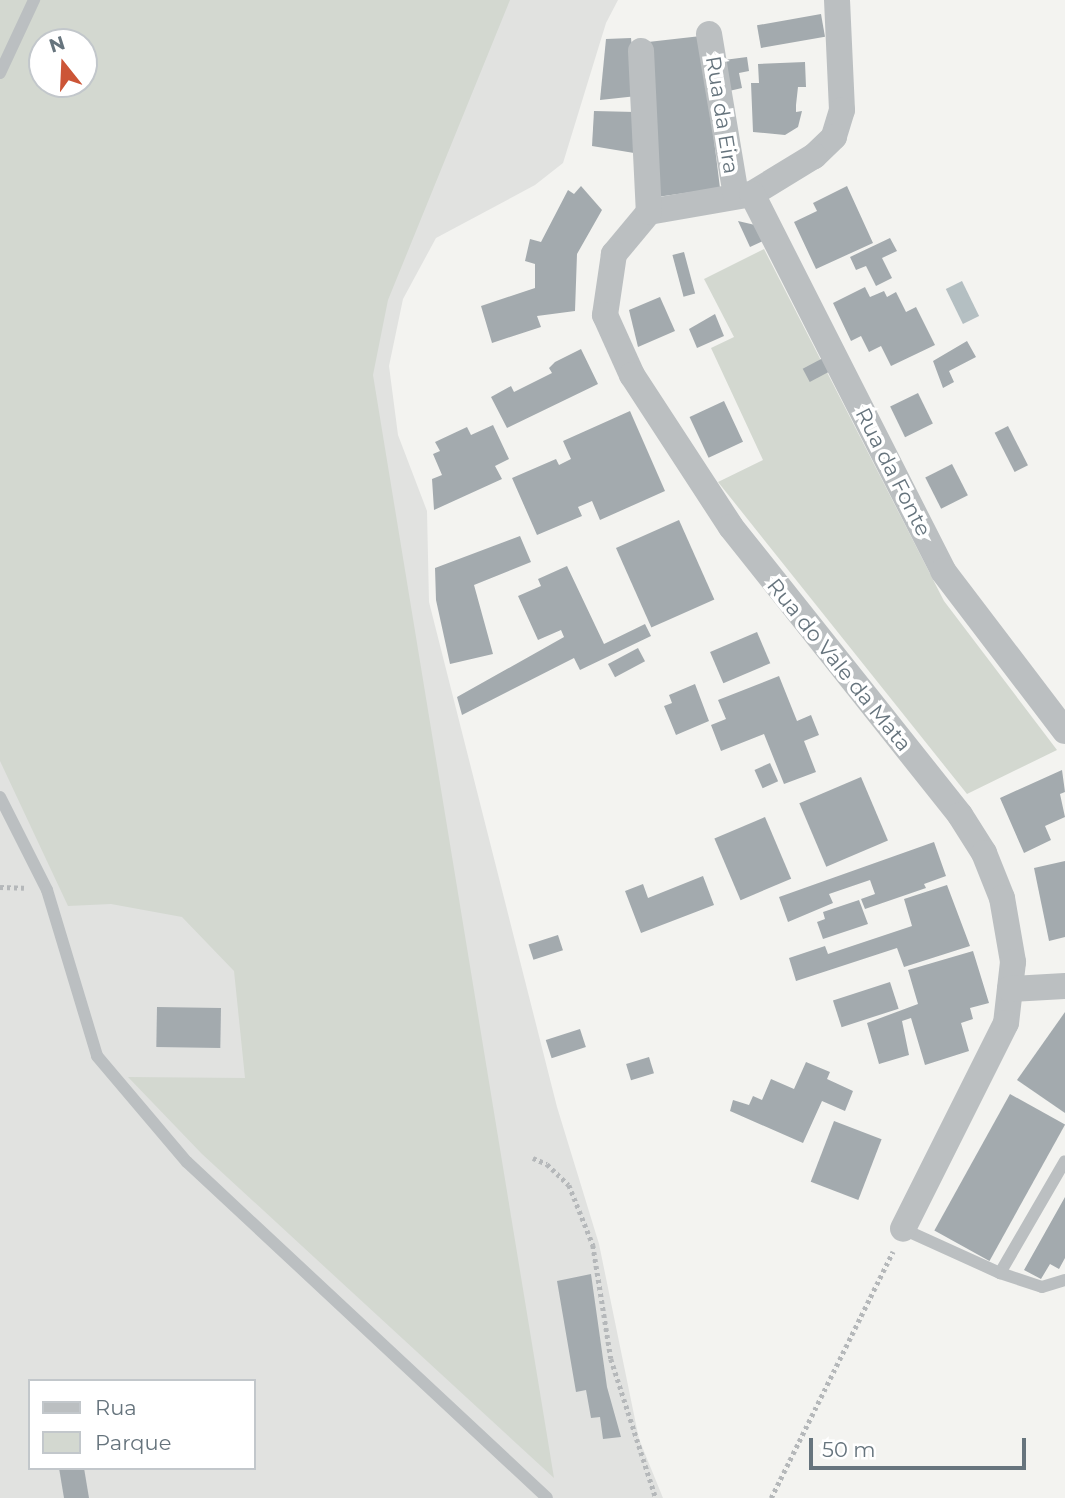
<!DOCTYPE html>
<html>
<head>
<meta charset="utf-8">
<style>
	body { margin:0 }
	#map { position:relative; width:1065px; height:1498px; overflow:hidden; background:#f3f3f0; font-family:Montserrat,sans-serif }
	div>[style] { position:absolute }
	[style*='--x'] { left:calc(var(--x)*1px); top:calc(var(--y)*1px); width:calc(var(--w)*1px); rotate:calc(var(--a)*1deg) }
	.built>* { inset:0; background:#e1e2e0 }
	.green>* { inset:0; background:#d3d8d0 }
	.water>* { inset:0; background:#b4bfc2; transform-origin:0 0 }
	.building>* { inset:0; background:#a3aaae; transform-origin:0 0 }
	.path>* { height:4.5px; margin-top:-2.25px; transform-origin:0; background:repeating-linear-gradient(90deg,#b5b8ba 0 3.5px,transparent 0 7px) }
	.service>* { height:12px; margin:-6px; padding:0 6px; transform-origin:6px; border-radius:6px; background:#bbbfc1 }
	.minor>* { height:26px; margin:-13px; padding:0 13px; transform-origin:13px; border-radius:13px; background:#bbbfc1 }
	span { translate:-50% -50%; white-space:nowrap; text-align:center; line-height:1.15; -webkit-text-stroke:7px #fff; paint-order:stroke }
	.street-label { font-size:21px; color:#66747d }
	.legend { position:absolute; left:28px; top:1379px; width:228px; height:91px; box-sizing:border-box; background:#fff; border:2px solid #c2c7cb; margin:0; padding:9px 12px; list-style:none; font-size:21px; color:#66747d }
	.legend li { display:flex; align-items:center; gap:14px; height:35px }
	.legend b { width:35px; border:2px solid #c2c7cb }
	.north { position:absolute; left:28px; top:28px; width:70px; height:70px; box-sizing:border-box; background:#fff; border:2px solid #c2c7cb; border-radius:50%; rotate:342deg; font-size:19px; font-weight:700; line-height:28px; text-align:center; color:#66747d }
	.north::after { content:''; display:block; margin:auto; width:24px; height:32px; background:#cc5537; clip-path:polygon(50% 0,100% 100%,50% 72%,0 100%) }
	.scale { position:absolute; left:809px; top:1438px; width:217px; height:32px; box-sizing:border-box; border:4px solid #66747d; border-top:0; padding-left:9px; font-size:21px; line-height:24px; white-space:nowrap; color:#66747d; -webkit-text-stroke:5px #fff; paint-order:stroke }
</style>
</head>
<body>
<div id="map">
	<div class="built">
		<i style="clip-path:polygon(evenodd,0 0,618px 0,606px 23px,563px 163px,535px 185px,436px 238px,403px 299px,389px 366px,398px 435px,427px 511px,429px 602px,557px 1107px,599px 1244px,639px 1439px,663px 1498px,0 1498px,0 0,42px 42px,84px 42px,84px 84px,42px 84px,42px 42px,0 0,30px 1381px,254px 1381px,254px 1468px,30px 1468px,30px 1381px)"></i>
	</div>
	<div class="green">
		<i style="clip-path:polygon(evenodd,0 0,510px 0,388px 300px,373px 375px,554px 1478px,202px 1154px,128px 1077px,245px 1078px,234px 971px,182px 917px,111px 904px,68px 906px,0 761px,0 0,42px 42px,84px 42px,84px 84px,42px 84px,42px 42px)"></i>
		<i style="clip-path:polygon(764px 249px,944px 601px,1057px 750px,967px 794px,718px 482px,763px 460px,711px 348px,734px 337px,704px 279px)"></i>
	</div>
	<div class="water">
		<i style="left:962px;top:281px;width:39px;height:18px;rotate:64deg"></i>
	</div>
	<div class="building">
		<i style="left:821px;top:14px;width:23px;height:65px;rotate:80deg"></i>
		<i style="clip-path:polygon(701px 36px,720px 188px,657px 197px,648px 42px)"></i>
		<i style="clip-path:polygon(631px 38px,637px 96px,600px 100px,606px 39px)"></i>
		<i style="clip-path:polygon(747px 57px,749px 71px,739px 73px,742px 88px,729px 91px,724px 60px)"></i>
		<i style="clip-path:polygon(805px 62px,806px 87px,798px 87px,796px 105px,796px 112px,802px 111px,798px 127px,785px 135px,753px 132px,751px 83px,759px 83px,758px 64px)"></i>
		<i style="clip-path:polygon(594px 111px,635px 112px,634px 153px,592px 146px)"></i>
		<i style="clip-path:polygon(581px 186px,602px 210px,577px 254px,575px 311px,537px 316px,541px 327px,492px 343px,481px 306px,535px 288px,535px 264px,525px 261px,530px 239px,541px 242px,568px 190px,574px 194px)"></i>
		<i style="clip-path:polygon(847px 186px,873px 243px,816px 269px,794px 222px,817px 211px,813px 203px)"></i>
		<i style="clip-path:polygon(738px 221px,755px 225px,763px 241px,750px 247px)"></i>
		<i style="clip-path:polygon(890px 238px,897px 251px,882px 258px,892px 278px,876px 286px,866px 266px,856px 270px,850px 257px)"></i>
		<i style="left:684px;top:252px;width:43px;height:12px;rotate:75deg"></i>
		<i style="clip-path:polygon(865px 287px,870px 297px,884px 291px,887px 297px,896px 292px,906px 312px,916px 307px,935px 345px,891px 366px,881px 346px,869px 352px,861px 336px,851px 341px,833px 303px)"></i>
		<i style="clip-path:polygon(660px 297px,675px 331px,638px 347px,629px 310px)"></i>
		<i style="clip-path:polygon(715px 314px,724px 336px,697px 348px,689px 329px)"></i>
		<i style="clip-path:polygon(967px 341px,976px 357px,949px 371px,954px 382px,943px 388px,933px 361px)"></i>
		<i style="clip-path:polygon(581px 349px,598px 384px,507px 428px,491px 397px,511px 386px,514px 392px,552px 373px,549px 368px,555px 362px)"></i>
		<i style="left:823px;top:358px;width:15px;height:23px;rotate:62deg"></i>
		<i style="left:918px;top:393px;width:34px;height:31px;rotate:64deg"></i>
		<i style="left:724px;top:401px;width:45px;height:38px;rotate:65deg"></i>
		<i style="clip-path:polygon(630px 411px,665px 491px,600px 520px,592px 501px,578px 507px,582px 516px,537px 535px,512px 478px,556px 459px,559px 465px,571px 459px,563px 441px)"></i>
		<i style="clip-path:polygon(493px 425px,509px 459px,495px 466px,502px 479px,434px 510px,432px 479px,442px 475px,433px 454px,440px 451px,435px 442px,467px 427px,471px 435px)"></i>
		<i style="left:1008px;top:426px;width:44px;height:15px;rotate:63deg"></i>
		<i style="left:952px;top:464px;width:35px;height:30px;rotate:63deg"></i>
		<i style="left:679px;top:520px;width:87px;height:69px;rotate:66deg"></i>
		<i style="clip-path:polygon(520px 536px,531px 562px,474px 585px,493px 654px,450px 664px,436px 600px,435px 568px)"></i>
		<i style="clip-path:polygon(567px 566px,604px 644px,645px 624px,651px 636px,580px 670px,574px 658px,462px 715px,457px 697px,564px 637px,561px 630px,538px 640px,518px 596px,541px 586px,538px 579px)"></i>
		<i style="left:757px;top:632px;width:34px;height:51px;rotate:67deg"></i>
		<i style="left:638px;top:648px;width:15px;height:34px;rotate:62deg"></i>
		<i style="clip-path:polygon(779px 676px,797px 721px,811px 715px,819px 735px,804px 741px,816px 772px,784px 784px,764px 734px,721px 751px,711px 725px,726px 719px,718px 700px)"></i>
		<i style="clip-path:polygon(695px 684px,709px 721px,676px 735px,664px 706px,672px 703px,669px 695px)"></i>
		<i style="left:770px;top:763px;width:20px;height:17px;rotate:66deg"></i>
		<i style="clip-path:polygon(1062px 770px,1065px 792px,1060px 794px,1065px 817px,1045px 826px,1051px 840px,1024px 853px,1000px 798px)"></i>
		<i style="left:861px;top:777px;width:69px;height:67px;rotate:67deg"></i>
		<i style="left:765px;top:817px;width:67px;height:55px;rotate:67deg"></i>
		<i style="clip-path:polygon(934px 842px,946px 876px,924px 884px,926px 888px,865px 909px,861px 899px,875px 894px,870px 880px,829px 894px,833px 903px,788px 922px,779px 897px)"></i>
		<i style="clip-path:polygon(1065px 861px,1065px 937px,1049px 941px,1034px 868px)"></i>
		<i style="clip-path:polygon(703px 876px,714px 905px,641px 933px,625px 891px,643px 884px,648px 898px)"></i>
		<i style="clip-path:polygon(947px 885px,970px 946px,904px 967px,897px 948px,796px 981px,789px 958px,825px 946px,828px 954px,912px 926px,904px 899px)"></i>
		<i style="clip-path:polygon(859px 900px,868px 924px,823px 939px,817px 922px,825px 919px,823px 912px)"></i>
		<i style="left:558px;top:935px;width:16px;height:31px;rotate:72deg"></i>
		<i style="clip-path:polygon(973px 951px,989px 1003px,970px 1008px,973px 1019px,961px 1023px,969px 1051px,925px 1065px,911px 1018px,902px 1021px,909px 1055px,879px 1064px,867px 1023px,918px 1004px,908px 970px)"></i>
		<i style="left:890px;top:982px;width:28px;height:60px;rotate:72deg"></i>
		<i style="left:157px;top:1007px;width:64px;height:40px;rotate:1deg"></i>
		<i style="clip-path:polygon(1065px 1012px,1065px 1113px,1017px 1080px)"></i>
		<i style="left:580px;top:1029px;width:19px;height:36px;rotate:72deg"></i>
		<i style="left:649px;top:1057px;width:17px;height:24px;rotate:73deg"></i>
		<i style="clip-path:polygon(806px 1062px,830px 1072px,827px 1079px,853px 1091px,845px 1111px,822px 1101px,803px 1143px,730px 1111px,733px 1100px,749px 1105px,753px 1096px,762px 1100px,771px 1079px,794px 1089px)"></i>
		<i style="left:1010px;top:1094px;width:63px;height:156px;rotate:29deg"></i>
		<i style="left:834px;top:1121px;width:51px;height:65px;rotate:21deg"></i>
		<i style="clip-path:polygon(1065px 1197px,1065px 1258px,1059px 1269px,1050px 1264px,1041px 1279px,1024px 1270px)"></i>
		<i style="clip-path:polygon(591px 1274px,607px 1387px,621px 1437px,603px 1439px,600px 1417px,591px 1418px,586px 1390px,576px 1392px,557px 1281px)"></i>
		<i style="clip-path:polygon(59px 1468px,84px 1468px,89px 1498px,64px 1498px)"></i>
	</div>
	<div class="path">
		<i style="--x:0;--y:887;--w:24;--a:2"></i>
		<i style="--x:533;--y:1158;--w:15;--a:23"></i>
		<i style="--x:547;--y:1164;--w:30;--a:44"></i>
		<i style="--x:569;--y:1185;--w:65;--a:68.2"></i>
		<i style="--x:593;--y:1245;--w:115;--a:81"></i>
		<i style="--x:611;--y:1359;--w:146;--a:72.1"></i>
		<i style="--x:771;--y:1498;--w:275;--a:-63.7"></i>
	</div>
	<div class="service">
		<i style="--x:0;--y:73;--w:81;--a:-65"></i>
		<i style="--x:0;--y:797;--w:104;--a:63.2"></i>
		<i style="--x:47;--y:890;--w:173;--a:73.2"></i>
		<i style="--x:97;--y:1056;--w:139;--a:49.7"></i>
		<i style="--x:187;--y:1162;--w:492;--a:43"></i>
		<i style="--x:903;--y:1229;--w:107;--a:24.4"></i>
		<i style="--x:1000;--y:1273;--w:129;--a:-59.9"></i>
		<i style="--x:1000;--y:1273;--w:44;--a:18.4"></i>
		<i style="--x:1042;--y:1287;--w:24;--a:-17"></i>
	</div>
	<div class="minor">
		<i style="--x:837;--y:0;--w:110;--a:87.4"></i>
		<i style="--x:842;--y:110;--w:28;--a:107"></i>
		<i style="--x:834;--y:137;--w:28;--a:136"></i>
		<i style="--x:814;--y:156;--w:73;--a:148.5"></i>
		<i style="--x:752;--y:194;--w:105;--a:170.1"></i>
		<i style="--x:649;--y:212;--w:55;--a:129.8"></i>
		<i style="--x:614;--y:254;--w:62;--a:98.4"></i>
		<i style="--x:605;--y:315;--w:66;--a:65.8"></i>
		<i style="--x:632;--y:375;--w:181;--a:56.9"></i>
		<i style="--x:731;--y:527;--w:368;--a:51.5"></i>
		<i style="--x:960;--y:815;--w:45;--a:57.7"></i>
		<i style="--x:984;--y:853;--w:48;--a:68.2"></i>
		<i style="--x:1002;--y:898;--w:65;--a:80.2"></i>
		<i style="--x:1013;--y:962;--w:61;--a:96.5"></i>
		<i style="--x:1006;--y:1023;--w:230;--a:116.6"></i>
		<i style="--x:709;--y:34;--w:164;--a:80.5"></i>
		<i style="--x:641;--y:51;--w:161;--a:87.2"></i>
		<i style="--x:752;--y:194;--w:423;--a:63.1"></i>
		<i style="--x:943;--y:571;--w:201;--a:52.7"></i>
		<i style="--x:1010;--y:989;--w:55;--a:-3.1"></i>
	</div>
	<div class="street-label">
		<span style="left:722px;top:115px;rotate:81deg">Rua da Eira</span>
		<span style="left:893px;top:472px;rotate:63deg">Rua da Fonte</span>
		<span style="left:839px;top:665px;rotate:51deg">Rua do Vale da Mata</span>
	</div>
	<ul class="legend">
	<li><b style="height:9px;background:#bbbfc1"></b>Rua</li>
	<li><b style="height:19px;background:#d3d8d0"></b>Parque</li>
	</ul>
	<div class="north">N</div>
	<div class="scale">50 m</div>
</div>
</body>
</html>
